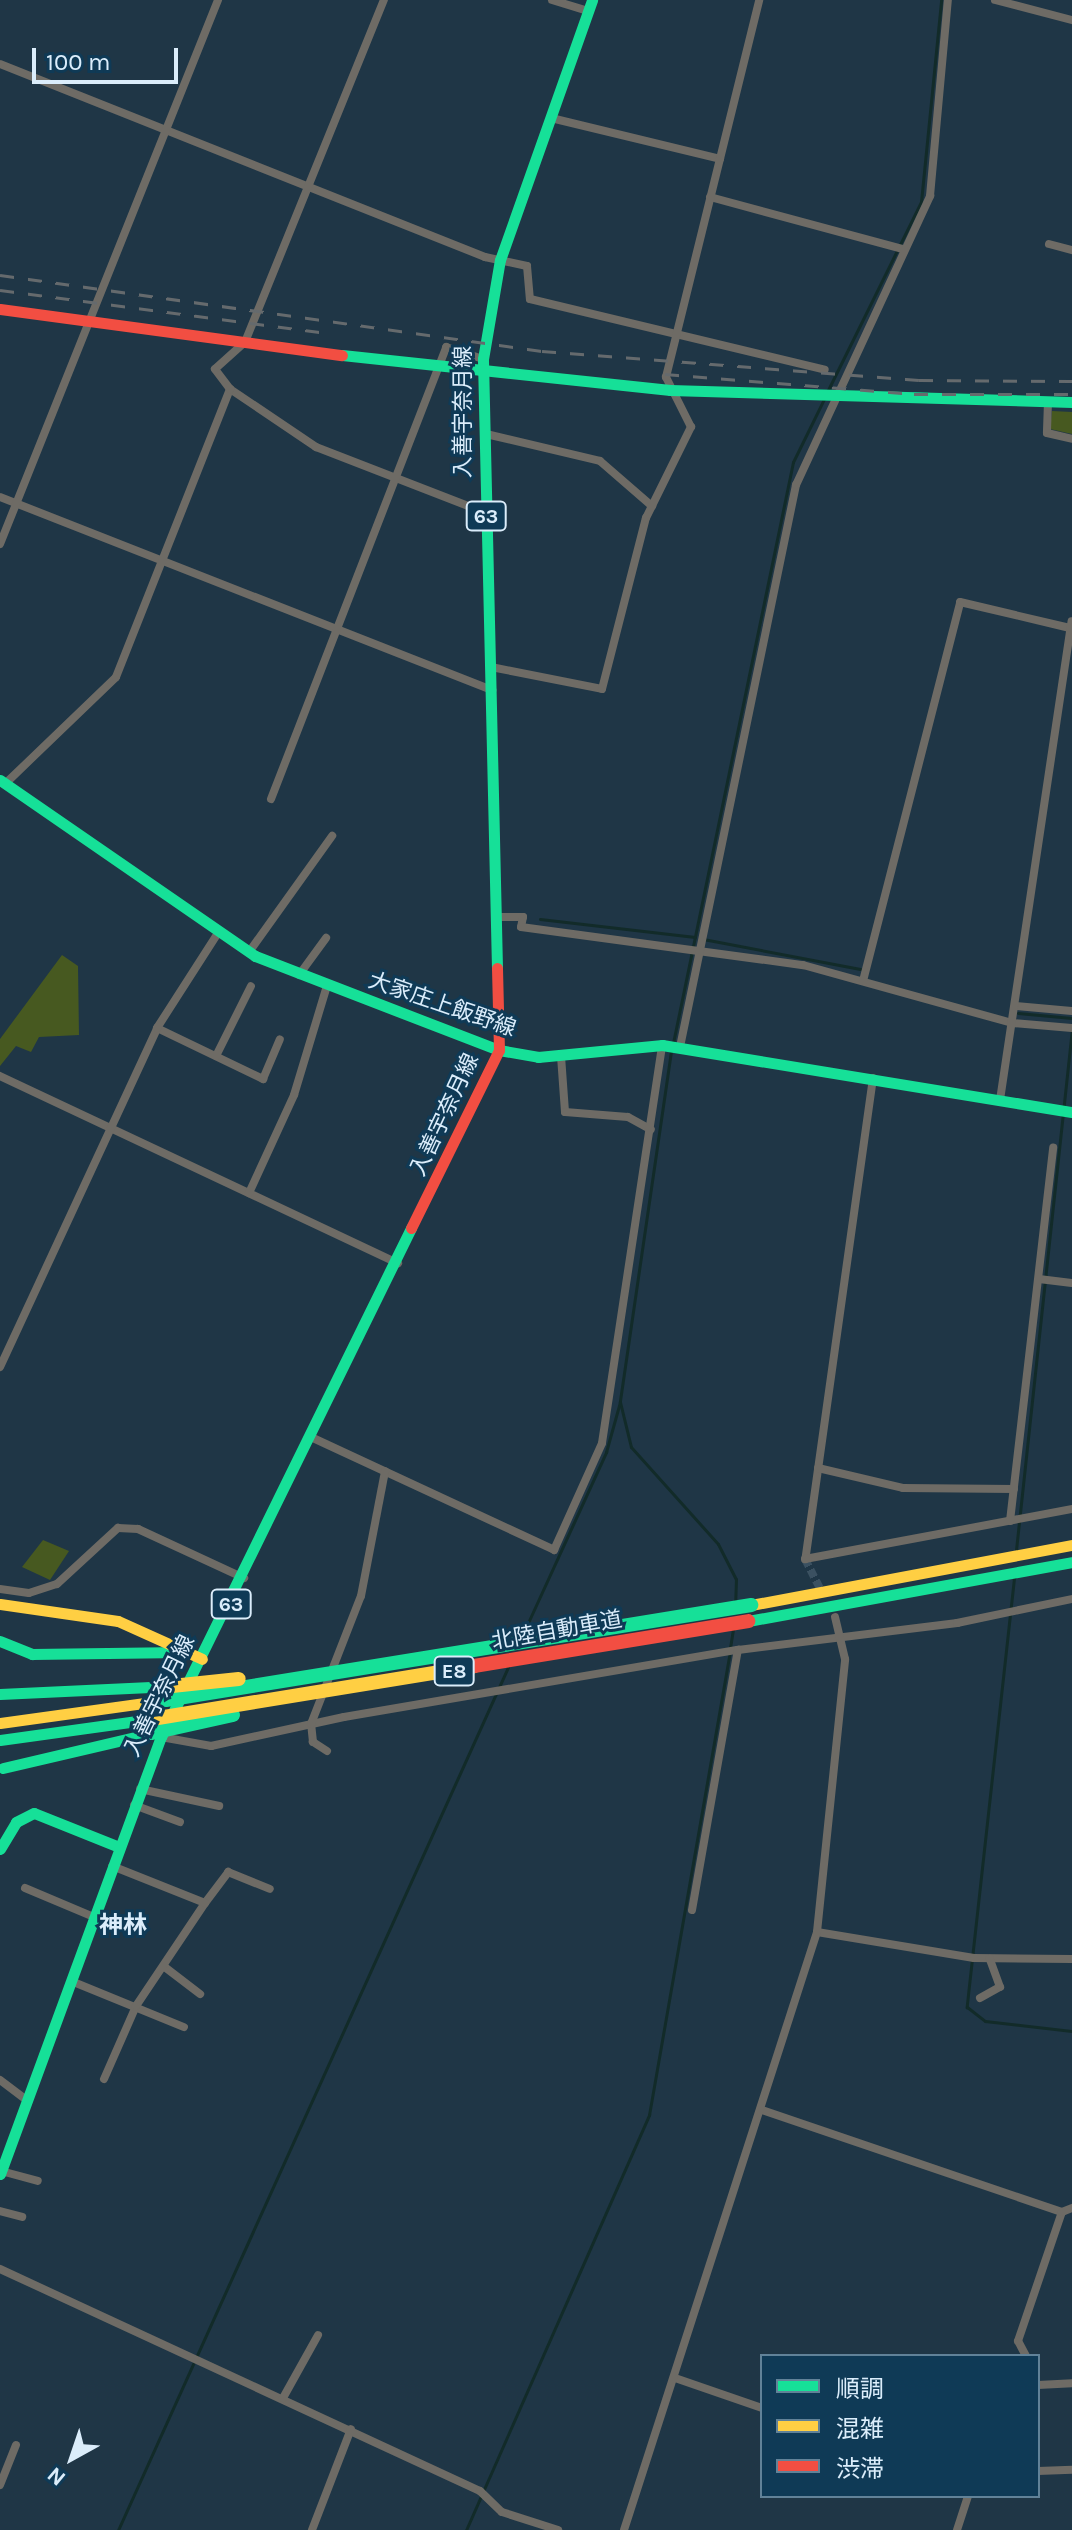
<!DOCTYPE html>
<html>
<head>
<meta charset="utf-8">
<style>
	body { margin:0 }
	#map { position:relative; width:1072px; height:2530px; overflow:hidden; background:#1f3646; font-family:Karla,"Noto Sans JP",sans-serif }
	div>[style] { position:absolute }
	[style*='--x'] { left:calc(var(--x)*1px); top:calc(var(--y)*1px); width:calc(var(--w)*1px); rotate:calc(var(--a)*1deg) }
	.green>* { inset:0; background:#475920 }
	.stream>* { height:3px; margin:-1.5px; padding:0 1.5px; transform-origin:1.5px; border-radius:1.5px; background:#122b29 }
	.street-tunnel>* { height:8px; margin-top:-4px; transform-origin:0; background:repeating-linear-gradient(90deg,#3b5161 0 8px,transparent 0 12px) }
	.street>* { height:8px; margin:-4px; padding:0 4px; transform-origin:4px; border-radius:4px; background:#6e6b65 }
	.fast>* { height:11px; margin:-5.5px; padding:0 5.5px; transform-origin:5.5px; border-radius:5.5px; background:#16e098 }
	.slow>* { height:11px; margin:-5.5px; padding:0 5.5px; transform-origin:5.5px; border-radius:5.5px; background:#ffcf43 }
	.jam>* { height:11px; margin:-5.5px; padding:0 5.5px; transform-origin:5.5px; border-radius:5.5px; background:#f24e42 }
	.rail>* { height:3px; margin-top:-1.5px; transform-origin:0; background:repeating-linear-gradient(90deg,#656a6d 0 14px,transparent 0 28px) }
	.fast-bridge>* { height:14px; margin:-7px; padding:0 7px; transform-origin:7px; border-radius:7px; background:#16e098 }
	.slow-bridge>* { height:14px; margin:-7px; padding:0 7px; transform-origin:7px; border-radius:7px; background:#ffcf43 }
	.jam-bridge>* { height:14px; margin:-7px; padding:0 7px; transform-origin:7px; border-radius:7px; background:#f24e42 }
	span { translate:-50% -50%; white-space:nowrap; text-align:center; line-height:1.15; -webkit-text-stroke:6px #0f3a56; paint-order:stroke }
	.shield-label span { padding:2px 6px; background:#0f3a56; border:2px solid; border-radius:6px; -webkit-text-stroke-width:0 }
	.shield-label { font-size:20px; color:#dbedfb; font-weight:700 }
	.street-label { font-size:22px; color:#dbedfb }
	.neighbourhood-label { font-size:24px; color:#dbedfb; font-weight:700 }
	.legend { position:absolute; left:760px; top:2354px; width:280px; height:144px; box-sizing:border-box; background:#0f3a56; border:2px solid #618298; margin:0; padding:10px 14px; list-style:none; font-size:24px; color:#dbedfb }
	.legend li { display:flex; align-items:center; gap:16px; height:40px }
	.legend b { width:40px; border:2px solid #618298 }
	.north { position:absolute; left:32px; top:2418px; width:80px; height:80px; -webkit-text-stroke:6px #0f3a56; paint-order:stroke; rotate:220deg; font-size:22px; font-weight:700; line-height:32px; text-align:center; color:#dbedfb }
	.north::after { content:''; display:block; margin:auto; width:28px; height:36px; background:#dbedfb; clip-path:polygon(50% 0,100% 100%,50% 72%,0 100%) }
	.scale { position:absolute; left:32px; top:48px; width:146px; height:36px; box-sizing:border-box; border:4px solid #dbedfb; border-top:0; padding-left:10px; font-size:24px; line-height:28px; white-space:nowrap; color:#dbedfb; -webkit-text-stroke:6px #0f3a56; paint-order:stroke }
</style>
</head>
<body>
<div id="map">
	<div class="green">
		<i style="clip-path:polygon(1052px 411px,1072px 412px,1072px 434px,1050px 429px)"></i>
		<i style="clip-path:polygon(62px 955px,78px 966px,79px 1035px,39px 1037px,31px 1052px,16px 1046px,0 1066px,0 1039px)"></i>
		<i style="clip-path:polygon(43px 1540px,69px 1551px,50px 1580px,22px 1567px)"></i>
	</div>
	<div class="stream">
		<i style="--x:827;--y:392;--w:212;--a:-63.7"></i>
		<i style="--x:921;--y:202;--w:203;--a:-84.3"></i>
		<i style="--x:540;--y:919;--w:156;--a:6.6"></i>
		<i style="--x:703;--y:939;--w:160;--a:10.8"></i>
		<i style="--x:1018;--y:1013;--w:54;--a:5.3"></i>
		<i style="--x:673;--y:1043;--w:593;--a:-78.33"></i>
		<i style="--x:793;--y:462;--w:70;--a:-63.8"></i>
		<i style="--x:671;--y:1051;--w:355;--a:98.3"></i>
		<i style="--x:620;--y:1402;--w:46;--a:76.3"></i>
		<i style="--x:631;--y:1447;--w:130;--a:48.1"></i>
		<i style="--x:718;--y:1544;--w:39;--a:63"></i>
		<i style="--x:736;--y:1579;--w:25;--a:92"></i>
		<i style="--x:1016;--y:1550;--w:524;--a:-83.87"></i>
		<i style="--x:1014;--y:1578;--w:432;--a:96.3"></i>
		<i style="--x:967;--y:2007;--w:23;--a:38"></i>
		<i style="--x:985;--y:2021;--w:88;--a:6.6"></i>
		<i style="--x:521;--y:1638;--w:205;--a:-65.4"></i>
		<i style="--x:606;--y:1452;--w:52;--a:-74.4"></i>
		<i style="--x:730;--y:1648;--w:20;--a:-81"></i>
		<i style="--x:118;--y:2530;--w:947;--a:-65.68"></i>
		<i style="--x:466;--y:2530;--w:454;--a:-66.2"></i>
		<i style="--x:649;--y:2115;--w:467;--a:-80.1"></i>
	</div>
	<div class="street-tunnel">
		<i style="--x:805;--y:1559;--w:39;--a:63"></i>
	</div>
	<div class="street">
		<i style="--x:552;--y:0;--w:39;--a:17"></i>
		<i style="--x:995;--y:0;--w:80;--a:14.6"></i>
		<i style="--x:0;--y:64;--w:522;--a:21.7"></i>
		<i style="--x:485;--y:257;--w:43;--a:12.1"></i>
		<i style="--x:527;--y:266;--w:33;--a:85"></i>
		<i style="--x:530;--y:299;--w:303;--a:13.5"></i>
		<i style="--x:551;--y:118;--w:174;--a:13.6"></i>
		<i style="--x:710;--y:197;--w:200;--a:15.1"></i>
		<i style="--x:1049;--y:244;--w:24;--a:15"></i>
		<i style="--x:230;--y:389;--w:104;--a:34"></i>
		<i style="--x:316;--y:447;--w:182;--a:21.2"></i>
		<i style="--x:1048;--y:402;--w:31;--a:92"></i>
		<i style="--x:1047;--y:433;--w:26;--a:13"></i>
		<i style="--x:486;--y:434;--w:117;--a:13.3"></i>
		<i style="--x:600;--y:461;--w:69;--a:40.9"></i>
		<i style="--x:0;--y:497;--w:529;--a:21.42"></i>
		<i style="--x:0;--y:544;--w:586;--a:-68.16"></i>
		<i style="--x:491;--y:667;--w:113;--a:11.2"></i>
		<i style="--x:602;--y:689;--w:177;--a:-75.6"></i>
		<i style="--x:646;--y:518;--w:102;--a:-63.7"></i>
		<i style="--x:691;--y:427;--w:56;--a:-116.6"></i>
		<i style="--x:666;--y:377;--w:388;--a:-76.1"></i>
		<i style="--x:7;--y:782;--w:151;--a:-43.9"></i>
		<i style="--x:116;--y:677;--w:310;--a:-68.4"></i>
		<i style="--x:230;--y:389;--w:25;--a:-127"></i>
		<i style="--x:215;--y:369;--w:40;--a:-42"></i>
		<i style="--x:245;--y:342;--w:369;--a:-67.9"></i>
		<i style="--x:271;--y:799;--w:485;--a:-68.8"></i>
		<i style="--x:446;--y:347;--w:39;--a:18"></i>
		<i style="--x:499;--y:917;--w:24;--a:0"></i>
		<i style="--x:523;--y:917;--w:10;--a:101"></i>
		<i style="--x:521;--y:927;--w:285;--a:7.7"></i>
		<i style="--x:803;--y:965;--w:217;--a:15.5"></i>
		<i style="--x:1012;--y:1023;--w:60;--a:4.8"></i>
		<i style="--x:249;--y:952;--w:143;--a:-54.4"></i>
		<i style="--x:299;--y:975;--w:46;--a:-53.9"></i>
		<i style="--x:863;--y:981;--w:391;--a:-75.6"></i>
		<i style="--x:960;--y:602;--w:113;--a:13.3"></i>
		<i style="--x:1015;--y:1006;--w:57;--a:5"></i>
		<i style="--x:157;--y:1028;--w:118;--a:25.7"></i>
		<i style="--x:263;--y:1079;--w:43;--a:-67"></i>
		<i style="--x:680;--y:1047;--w:574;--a:-78.34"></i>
		<i style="--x:796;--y:485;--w:319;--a:-65.1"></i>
		<i style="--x:930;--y:196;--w:197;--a:-84.8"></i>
		<i style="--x:216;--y:1056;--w:78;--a:-63.4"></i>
		<i style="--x:561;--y:1056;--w:56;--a:85.9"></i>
		<i style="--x:565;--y:1112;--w:63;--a:4.5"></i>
		<i style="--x:628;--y:1117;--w:26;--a:29"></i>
		<i style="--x:0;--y:1076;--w:440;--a:25.2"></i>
		<i style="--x:873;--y:1078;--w:486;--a:98"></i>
		<i style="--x:805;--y:1559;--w:272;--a:-10.6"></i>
		<i style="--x:1000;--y:1100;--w:484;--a:-81.5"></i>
		<i style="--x:249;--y:1193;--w:108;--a:-65.3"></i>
		<i style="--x:294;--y:1095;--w:111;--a:-73.2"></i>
		<i style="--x:1039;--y:1279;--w:33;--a:7"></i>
		<i style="--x:0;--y:1367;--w:374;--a:-65.1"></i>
		<i style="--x:157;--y:1028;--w:113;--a:-57.3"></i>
		<i style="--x:313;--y:1438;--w:266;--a:24.9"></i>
		<i style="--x:554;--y:1550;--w:117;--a:-65.8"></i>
		<i style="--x:602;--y:1443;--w:402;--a:-81.4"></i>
		<i style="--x:818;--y:1468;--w:87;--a:13.2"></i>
		<i style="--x:903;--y:1488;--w:111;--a:0.5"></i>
		<i style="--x:1010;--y:1521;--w:376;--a:-83.4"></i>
		<i style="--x:0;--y:1589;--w:29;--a:8"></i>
		<i style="--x:29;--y:1593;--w:29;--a:-18"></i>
		<i style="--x:57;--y:1584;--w:83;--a:-42.6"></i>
		<i style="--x:118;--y:1528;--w:20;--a:3"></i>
		<i style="--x:138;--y:1529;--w:117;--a:24.8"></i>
		<i style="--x:161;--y:1737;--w:51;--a:10.2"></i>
		<i style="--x:211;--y:1746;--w:136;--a:-12.3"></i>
		<i style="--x:344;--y:1717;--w:400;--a:-9.7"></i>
		<i style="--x:738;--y:1650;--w:221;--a:-7"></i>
		<i style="--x:957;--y:1623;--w:117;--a:-11.8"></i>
		<i style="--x:327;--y:1751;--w:17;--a:-147"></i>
		<i style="--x:313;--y:1742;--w:18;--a:-96"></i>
		<i style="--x:311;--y:1724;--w:137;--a:-68.7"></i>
		<i style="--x:361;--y:1596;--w:127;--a:-79.1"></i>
		<i style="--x:140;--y:1789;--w:81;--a:12.1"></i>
		<i style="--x:134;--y:1805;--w:49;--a:20.3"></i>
		<i style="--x:25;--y:1888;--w:75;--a:22.8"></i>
		<i style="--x:205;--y:1903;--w:39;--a:-53"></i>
		<i style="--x:228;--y:1872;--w:45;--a:22"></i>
		<i style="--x:692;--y:1910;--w:264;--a:-80"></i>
		<i style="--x:817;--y:1932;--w:159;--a:9.4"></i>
		<i style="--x:974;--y:1958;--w:98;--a:0.6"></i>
		<i style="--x:166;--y:1968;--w:43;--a:37.4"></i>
		<i style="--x:71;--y:1981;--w:122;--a:22.2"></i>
		<i style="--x:980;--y:1998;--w:23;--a:-29"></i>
		<i style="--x:1000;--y:1987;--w:30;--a:-110"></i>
		<i style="--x:104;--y:2079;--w:80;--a:-66.3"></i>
		<i style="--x:136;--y:2006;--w:124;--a:-56.2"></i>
		<i style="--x:205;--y:1903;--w:100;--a:-158.3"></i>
		<i style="--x:0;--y:2080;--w:34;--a:37"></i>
		<i style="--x:762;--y:2110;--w:317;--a:18.8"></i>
		<i style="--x:1;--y:2171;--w:38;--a:15"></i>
		<i style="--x:0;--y:2211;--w:23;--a:15"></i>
		<i style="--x:0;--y:2269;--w:529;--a:24.82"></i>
		<i style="--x:480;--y:2491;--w:30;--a:44"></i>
		<i style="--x:502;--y:2512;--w:59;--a:17.8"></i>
		<i style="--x:1026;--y:2356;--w:17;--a:-118"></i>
		<i style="--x:1018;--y:2341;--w:136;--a:-71.2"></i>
		<i style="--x:1062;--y:2212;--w:11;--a:-22"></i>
		<i style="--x:675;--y:2378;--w:92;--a:19"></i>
		<i style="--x:1038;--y:2385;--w:34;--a:-3"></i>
		<i style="--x:283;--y:2398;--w:72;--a:-60.9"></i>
		<i style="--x:1038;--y:2471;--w:34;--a:-2"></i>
		<i style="--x:0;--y:2485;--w:43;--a:-68.2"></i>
		<i style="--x:312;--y:2530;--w:108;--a:-68.9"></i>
		<i style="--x:624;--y:2530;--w:628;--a:-72.11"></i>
		<i style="--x:817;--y:1932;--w:274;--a:-84.1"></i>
		<i style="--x:845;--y:1659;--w:43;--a:-103.4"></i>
		<i style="--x:957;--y:2530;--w:36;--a:-72"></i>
	</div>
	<div class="fast">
		<i style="--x:342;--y:355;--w:330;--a:6.1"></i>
		<i style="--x:670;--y:390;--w:402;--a:1.7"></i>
		<i style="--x:0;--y:780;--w:310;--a:34.6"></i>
		<i style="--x:255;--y:956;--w:261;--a:21.1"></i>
		<i style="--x:499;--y:1050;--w:40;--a:10"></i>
		<i style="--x:538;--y:1057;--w:125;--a:-5.5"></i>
		<i style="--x:662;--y:1045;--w:415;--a:9.3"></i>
		<i style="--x:497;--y:968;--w:609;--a:-91.32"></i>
		<i style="--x:483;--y:359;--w:100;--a:-80.3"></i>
		<i style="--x:500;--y:260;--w:276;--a:-70.5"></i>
		<i style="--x:748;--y:1621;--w:329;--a:-10.3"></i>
		<i style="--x:0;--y:1641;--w:35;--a:22"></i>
		<i style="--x:32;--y:1654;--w:151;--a:-0.8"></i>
		<i style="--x:0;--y:1694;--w:172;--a:-2.7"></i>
		<i style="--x:0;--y:1740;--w:160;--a:-7.9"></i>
		<i style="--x:3;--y:1768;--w:153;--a:-13.2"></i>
		<i style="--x:0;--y:1849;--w:31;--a:-59"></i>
		<i style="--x:16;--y:1822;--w:20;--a:-27"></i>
		<i style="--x:34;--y:1813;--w:92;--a:21.8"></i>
		<i style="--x:0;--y:2174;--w:466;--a:-69.8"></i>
		<i style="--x:161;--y:1737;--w:567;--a:-63.84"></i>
	</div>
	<div class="slow">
		<i style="--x:0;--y:1604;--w:119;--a:8.2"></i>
		<i style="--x:118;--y:1621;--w:92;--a:24.3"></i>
		<i style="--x:751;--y:1605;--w:327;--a:-10.6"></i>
		<i style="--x:0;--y:1723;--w:168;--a:-7.9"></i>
	</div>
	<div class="jam">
		<i style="--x:0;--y:309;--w:345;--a:7.7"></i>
		<i style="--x:411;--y:1228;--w:199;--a:-63.7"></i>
		<i style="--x:499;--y:1050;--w:82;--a:-91.4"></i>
	</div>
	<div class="rail">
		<i style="--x:0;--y:275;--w:547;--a:7.98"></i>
		<i style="--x:542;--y:351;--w:378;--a:4.4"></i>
		<i style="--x:919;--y:380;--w:153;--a:0.4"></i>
		<i style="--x:0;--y:290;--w:330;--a:7.5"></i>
		<i style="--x:665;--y:374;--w:250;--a:4.6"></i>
		<i style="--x:914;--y:394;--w:158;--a:0"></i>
	</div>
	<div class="fast-bridge">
		<i style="--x:166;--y:1700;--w:593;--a:-9.22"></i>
		<i style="--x:152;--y:1733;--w:83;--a:-12.5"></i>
	</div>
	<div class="slow-bridge">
		<i style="--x:172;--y:1686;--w:67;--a:-6"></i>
		<i style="--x:158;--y:1718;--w:320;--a:-9.3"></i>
	</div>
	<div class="jam-bridge">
		<i style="--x:474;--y:1666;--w:278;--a:-9.3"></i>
	</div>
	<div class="shield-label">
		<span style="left:486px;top:516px">63</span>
		<span style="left:231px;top:1604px">63</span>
		<span style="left:454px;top:1671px">E8</span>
	</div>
	<div class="street-label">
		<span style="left:464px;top:412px;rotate:-90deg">入善宇奈月線</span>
		<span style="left:442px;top:1005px;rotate:19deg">大家庄上飯野線</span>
		<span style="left:445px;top:1115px;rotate:-65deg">入善宇奈月線</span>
		<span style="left:557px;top:1631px;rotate:-10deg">北陸自動車道</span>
		<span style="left:160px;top:1696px;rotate:-64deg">入善宇奈月線</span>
	</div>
	<div class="neighbourhood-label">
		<span style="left:123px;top:1926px">神林</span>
	</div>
	<ul class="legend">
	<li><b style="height:10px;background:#16e098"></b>順調</li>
	<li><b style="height:10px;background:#ffcf43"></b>混雑</li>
	<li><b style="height:10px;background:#f24e42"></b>渋滞</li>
	</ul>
	<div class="north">N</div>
	<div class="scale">100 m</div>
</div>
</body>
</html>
